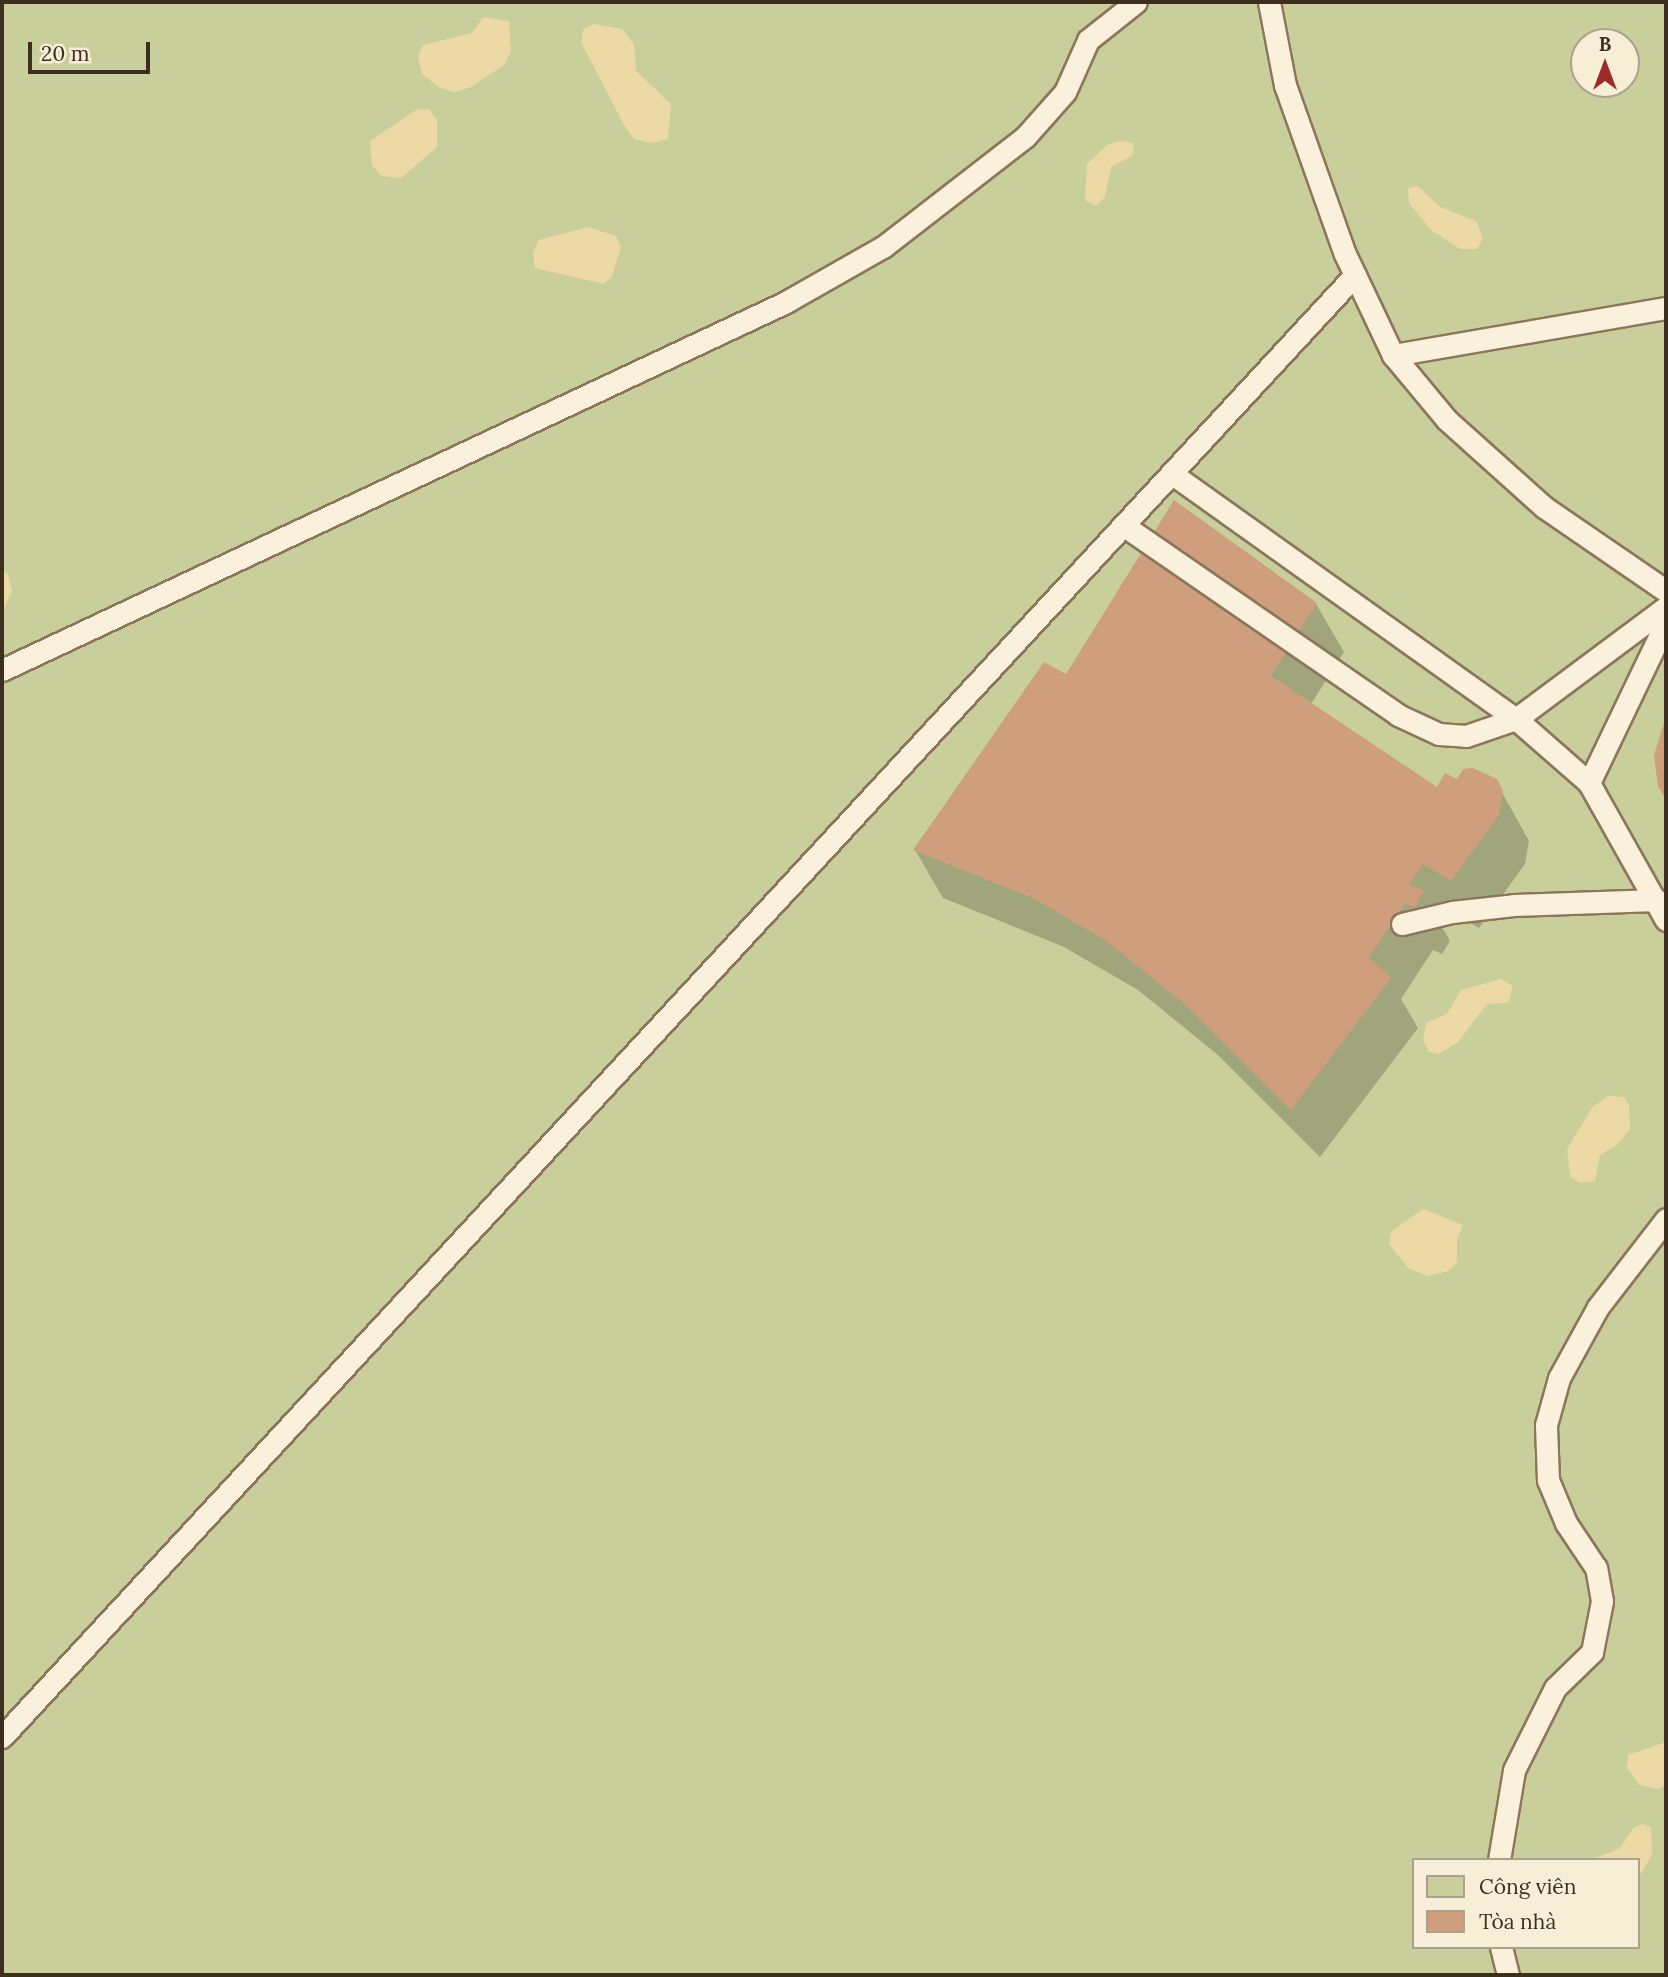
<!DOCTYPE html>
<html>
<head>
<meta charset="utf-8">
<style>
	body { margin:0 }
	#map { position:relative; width:1668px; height:1977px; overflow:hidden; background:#f0e4c8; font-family:Lora,serif }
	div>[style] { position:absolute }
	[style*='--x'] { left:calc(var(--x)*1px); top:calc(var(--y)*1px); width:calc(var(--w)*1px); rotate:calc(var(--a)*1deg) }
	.green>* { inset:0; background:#c9cf9b }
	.sand>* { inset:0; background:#ecd9a5 }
	.shadow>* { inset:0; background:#0003 }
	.building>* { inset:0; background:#cf9f7d }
	.roads { filter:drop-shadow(2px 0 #8d765c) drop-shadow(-2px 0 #8d765c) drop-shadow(0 2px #8d765c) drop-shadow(0 -2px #8d765c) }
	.service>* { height:21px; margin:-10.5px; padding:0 10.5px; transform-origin:10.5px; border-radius:10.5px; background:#faf1dc }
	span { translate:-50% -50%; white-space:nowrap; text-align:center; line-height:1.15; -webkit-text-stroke:6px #f7eed8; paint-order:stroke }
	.frame { position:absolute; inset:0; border:4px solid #3d2e20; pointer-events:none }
	.legend { position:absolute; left:1412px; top:1858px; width:228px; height:91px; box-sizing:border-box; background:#f7eed8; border:2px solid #ada18e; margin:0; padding:9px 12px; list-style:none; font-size:21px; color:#3d2e20 }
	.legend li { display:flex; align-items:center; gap:14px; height:35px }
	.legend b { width:35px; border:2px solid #ada18e }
	.north { position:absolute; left:1570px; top:28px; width:70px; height:70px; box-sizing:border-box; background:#f7eed8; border:2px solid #ada18e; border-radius:50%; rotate:0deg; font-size:19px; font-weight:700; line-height:28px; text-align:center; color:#3d2e20 }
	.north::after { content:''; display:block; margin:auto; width:24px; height:32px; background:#9e2a2b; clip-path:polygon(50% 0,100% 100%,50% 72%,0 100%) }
	.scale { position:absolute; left:28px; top:42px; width:122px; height:32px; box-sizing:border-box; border:4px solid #3d2e20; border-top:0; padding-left:9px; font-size:21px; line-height:24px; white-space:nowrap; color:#3d2e20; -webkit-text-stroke:5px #f7eed8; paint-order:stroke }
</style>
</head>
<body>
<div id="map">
	<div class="green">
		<i style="clip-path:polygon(evenodd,2px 2px,1666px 2px,1666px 1975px,2px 1975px,2px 2px,1584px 42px,1626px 42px,1626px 84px,1584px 84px,1584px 42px,2px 2px,1414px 1860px,1638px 1860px,1638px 1947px,1414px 1947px,1414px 1860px)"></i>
	</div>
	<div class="sand">
		<i style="clip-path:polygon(483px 17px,509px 21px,511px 51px,504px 65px,471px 87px,455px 92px,440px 88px,422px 74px,418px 56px,423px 45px,472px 33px)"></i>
		<i style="clip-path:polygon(593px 24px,622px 29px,634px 44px,636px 71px,671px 104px,668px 139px,652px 143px,634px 139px,624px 125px,581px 42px,583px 30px)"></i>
		<i style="clip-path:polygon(429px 109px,437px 120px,437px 147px,401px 178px,381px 176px,372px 165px,370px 141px,416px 110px)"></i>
		<i style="clip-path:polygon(1119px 141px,1134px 143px,1132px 156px,1111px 167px,1105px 197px,1096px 206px,1085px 200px,1087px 164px,1107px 145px)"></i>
		<i style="clip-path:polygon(1418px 186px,1440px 207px,1476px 221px,1483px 238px,1477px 249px,1460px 249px,1431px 230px,1409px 203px,1408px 188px)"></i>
		<i style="clip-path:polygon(588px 227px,616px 236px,621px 247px,612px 276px,604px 284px,535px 268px,533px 253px,539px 240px)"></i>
		<i style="clip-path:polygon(2px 570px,8px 574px,12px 591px,2px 613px)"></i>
		<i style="clip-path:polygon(1501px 979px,1513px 986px,1508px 1003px,1487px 1004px,1458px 1042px,1439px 1054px,1429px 1052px,1423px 1039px,1426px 1023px,1447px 1014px,1461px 990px)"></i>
		<i style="clip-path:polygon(1608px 1096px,1624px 1097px,1629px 1105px,1630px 1129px,1617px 1145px,1600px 1155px,1595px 1181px,1580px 1183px,1570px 1176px,1567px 1149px,1592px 1108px)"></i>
		<i style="clip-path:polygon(1423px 1209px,1463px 1225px,1457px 1240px,1457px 1262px,1449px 1271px,1428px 1276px,1409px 1269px,1389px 1244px,1391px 1232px)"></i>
		<i style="clip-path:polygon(1666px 1742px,1666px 1785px,1658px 1789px,1639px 1785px,1627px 1768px,1628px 1755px)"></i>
		<i style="clip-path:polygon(1643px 1824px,1651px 1827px,1652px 1855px,1638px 1878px,1638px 1860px,1590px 1860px,1619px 1849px,1634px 1827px)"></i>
	</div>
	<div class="shadow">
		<i style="clip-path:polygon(1316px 604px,1344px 652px,1311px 704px,1437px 789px,1458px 782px,1495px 780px,1529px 841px,1525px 864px,1479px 928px,1451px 912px,1441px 925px,1450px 941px,1442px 954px,1433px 950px,1401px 999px,1418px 1028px,1320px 1157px,1218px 1055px,1138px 990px,1064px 947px,943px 898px,915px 850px,1066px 676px)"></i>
		<i style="clip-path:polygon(1666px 719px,1666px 797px,1655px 755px)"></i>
	</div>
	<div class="building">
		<i style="clip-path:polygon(1174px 500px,1317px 603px,1271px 676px,1437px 787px,1445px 773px,1457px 779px,1463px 769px,1473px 768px,1497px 779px,1503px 791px,1499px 815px,1451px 881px,1423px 864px,1409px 884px,1424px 891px,1415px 907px,1405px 903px,1369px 957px,1391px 978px,1291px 1110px,1188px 1007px,1108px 942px,1035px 899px,913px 850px,1044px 662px,1066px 674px)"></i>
		<i style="clip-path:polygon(1666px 716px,1666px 800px,1658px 786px,1654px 755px)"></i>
	</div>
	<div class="roads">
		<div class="service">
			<i style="--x:1269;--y:2;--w:85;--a:79.1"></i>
			<i style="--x:1285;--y:85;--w:179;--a:70.5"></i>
			<i style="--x:1345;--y:254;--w:112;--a:64.6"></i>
			<i style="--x:1393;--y:355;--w:85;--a:50.3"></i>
			<i style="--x:1447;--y:420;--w:130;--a:41.9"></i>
			<i style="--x:1544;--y:507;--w:148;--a:34.5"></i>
			<i style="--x:1393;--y:355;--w:277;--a:-9.8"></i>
			<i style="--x:1171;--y:473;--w:424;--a:35.5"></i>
			<i style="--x:1516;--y:719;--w:187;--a:-36.7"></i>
			<i style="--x:1123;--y:525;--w:334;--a:34.6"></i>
			<i style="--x:1398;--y:715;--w:45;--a:24.9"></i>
			<i style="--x:1439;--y:734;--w:27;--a:4"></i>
			<i style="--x:1466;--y:736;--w:53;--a:-18.8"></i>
			<i style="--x:1516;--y:719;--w:97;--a:41.2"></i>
			<i style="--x:1589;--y:783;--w:178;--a:-64.4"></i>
			<i style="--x:2;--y:670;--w:866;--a:-25.14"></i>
			<i style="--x:786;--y:302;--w:112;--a:-29.6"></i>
			<i style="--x:883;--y:247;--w:180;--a:-37.8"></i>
			<i style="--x:1025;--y:137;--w:60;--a:-48.4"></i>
			<i style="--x:1065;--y:92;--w:57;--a:-66.1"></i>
			<i style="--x:1088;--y:40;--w:61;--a:-38.4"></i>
			<i style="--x:1589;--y:783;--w:157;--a:60.7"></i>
			<i style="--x:1402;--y:924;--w:51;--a:-13.5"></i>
			<i style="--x:1452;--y:912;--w:62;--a:-6.4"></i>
			<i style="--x:1514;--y:905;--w:143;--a:-2"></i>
			<i style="--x:2;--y:1737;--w:1992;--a:-47.22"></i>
			<i style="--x:1499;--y:1860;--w:91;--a:-80.5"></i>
			<i style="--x:1514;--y:1770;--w:92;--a:-63.4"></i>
			<i style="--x:1555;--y:1688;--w:52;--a:-44.2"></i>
			<i style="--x:1592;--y:1652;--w:52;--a:-78.9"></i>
			<i style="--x:1602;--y:1601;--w:34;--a:-100"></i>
			<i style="--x:1596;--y:1568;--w:54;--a:-123.7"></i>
			<i style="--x:1566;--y:1523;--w:47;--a:-112.7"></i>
			<i style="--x:1548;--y:1480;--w:55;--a:-92.1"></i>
			<i style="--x:1546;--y:1425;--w:49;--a:-74.5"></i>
			<i style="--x:1559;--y:1378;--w:81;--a:-61.2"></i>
			<i style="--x:1598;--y:1307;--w:111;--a:-52.3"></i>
			<i style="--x:1501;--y:1947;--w:29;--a:76"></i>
		</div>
	</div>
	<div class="frame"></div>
	<ul class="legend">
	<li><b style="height:19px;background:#c9cf9b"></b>Công viên</li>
	<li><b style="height:19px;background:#cf9f7d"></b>Tòa nhà</li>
	</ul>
	<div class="north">B</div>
	<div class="scale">20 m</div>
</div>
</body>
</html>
